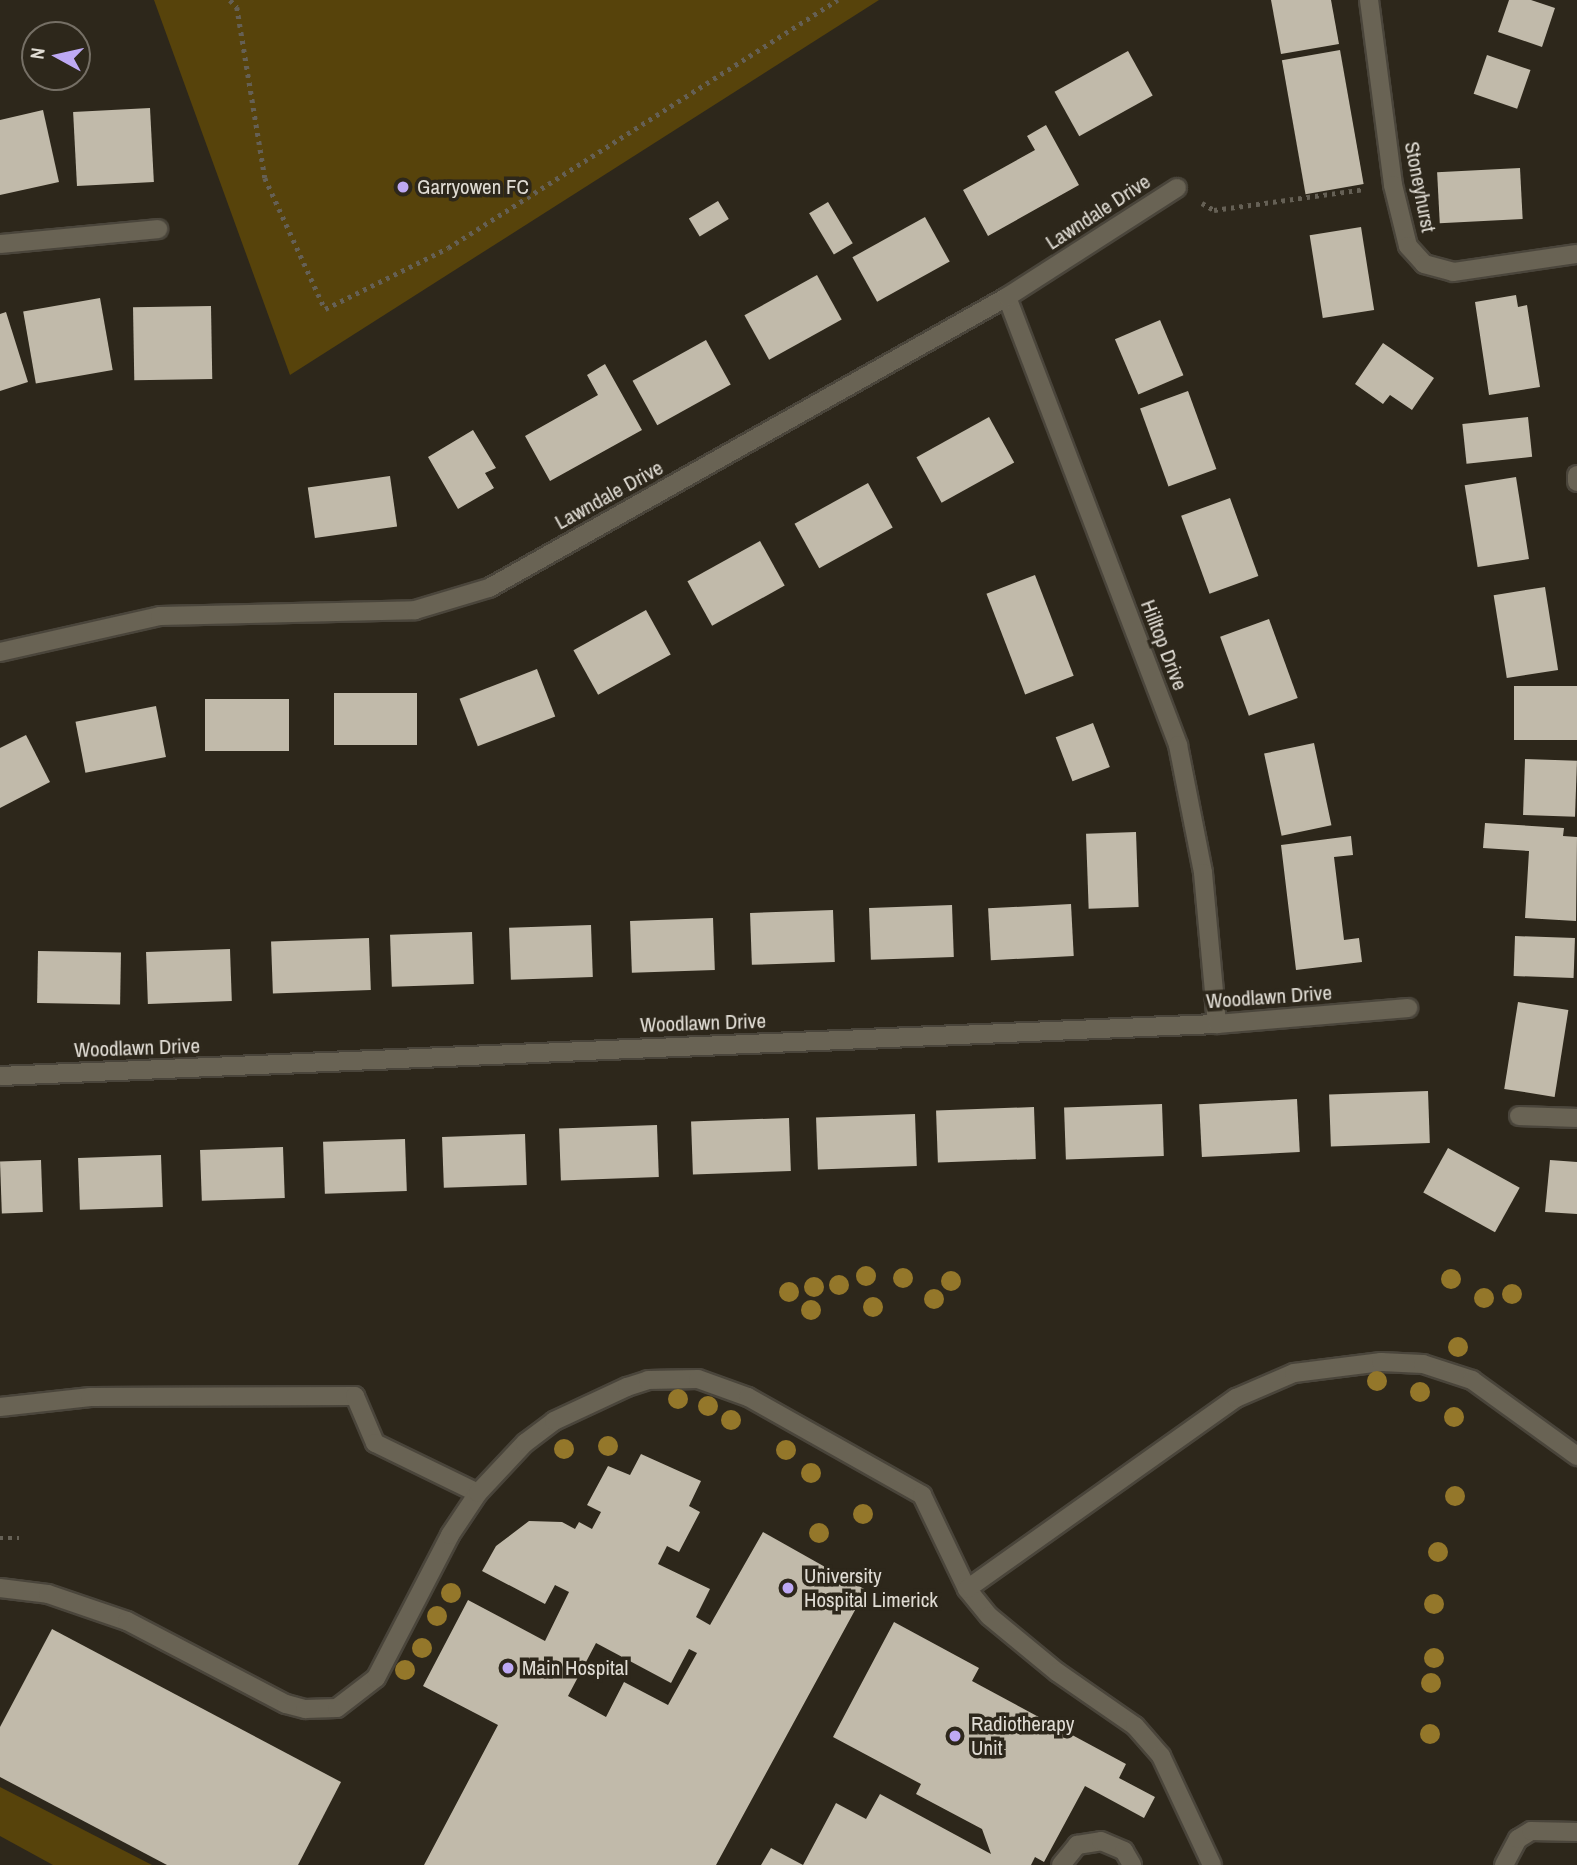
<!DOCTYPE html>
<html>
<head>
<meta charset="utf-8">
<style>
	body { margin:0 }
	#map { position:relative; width:1577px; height:1865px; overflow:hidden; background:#2d271b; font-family:"Archivo Narrow",sans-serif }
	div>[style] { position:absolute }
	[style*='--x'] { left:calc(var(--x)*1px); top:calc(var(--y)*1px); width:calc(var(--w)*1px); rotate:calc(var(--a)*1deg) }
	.green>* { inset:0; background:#57430b }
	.building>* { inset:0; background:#c1baaa; transform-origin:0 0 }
	.path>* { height:4.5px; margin-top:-2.25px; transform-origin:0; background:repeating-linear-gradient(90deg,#656055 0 3.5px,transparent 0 8.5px) }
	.roads { filter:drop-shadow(2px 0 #4a453b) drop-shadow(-2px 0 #4a453b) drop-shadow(0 2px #4a453b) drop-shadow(0 -2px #4a453b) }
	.minor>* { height:18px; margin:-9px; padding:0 9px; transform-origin:9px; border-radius:9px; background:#696354 }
	.trees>* { width:20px; height:20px; margin:-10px; border-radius:50%; background:#94772a }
	.dots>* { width:19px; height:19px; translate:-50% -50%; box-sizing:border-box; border:4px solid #2d271b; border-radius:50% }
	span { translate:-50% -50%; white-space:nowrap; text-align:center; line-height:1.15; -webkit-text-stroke:7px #2d271b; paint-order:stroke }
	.poi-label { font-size:21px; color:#e0dcd4 }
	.left { translate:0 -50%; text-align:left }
	.street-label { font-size:21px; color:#e0dcd4 }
	.north { position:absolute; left:21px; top:21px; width:70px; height:70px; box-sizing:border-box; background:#2d271b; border:2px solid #756f65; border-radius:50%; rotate:278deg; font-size:19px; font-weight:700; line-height:28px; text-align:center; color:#e0dcd4 }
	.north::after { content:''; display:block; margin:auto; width:24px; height:32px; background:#bea9f4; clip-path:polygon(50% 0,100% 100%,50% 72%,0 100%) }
</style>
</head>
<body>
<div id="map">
	<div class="green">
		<i style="clip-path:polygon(154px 0,879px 0,290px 375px)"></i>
		<i style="clip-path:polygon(0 1787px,152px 1865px,53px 1865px,0 1836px)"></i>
	</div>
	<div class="building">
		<i style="clip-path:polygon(1271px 0,1331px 0,1339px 44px,1281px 54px)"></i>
		<i style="clip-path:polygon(1509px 0,1531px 0,1555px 8px,1542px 47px,1498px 32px)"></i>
		<i style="left:1340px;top:50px;width:136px;height:59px;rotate:80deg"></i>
		<i style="left:1128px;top:51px;width:51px;height:84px;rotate:61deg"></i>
		<i style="left:1487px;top:55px;width:46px;height:41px;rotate:19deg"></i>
		<i style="left:150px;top:108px;width:74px;height:77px;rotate:87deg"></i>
		<i style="clip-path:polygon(43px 110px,59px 182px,0 195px,0 120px)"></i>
		<i style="clip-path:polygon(1046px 125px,1079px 185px,988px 236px,963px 190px,1035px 150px,1027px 136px)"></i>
		<i style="left:1520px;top:168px;width:51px;height:83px;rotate:87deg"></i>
		<i style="left:718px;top:201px;width:21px;height:34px;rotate:59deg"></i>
		<i style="left:828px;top:202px;width:48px;height:22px;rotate:59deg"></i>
		<i style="left:925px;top:217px;width:51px;height:83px;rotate:61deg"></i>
		<i style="left:1361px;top:227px;width:84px;height:52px;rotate:81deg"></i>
		<i style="left:817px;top:275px;width:51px;height:83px;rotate:61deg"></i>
		<i style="clip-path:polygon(1516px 295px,1518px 307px,1527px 305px,1540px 387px,1489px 395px,1475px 302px)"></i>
		<i style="left:100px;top:298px;width:73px;height:78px;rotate:80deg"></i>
		<i style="left:211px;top:306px;width:73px;height:78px;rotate:89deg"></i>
		<i style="clip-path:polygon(6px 312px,28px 382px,0 391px,0 314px)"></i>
		<i style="left:1160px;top:320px;width:60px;height:49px;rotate:67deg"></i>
		<i style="left:706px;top:340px;width:51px;height:84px;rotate:61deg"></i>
		<i style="clip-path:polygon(1383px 343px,1434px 378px,1412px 410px,1390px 395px,1383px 404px,1355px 384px)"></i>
		<i style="clip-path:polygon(605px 364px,642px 430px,550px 481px,525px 436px,598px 395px,587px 375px)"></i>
		<i style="left:1188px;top:391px;width:83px;height:51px;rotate:70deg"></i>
		<i style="left:989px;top:417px;width:52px;height:83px;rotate:61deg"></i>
		<i style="left:1528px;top:417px;width:40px;height:66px;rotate:84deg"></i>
		<i style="clip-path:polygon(473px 430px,496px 468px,485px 473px,494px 488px,458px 509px,428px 457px)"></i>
		<i style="left:390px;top:476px;width:51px;height:83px;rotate:82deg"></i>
		<i style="left:1516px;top:477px;width:83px;height:52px;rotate:81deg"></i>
		<i style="left:868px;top:483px;width:51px;height:84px;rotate:61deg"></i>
		<i style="left:1230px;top:498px;width:83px;height:52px;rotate:70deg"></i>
		<i style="left:760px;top:541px;width:51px;height:83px;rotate:61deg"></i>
		<i style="left:1035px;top:575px;width:108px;height:52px;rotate:69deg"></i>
		<i style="left:1545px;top:587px;width:84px;height:52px;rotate:81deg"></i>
		<i style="left:646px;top:610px;width:51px;height:83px;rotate:61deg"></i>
		<i style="left:1269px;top:619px;width:84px;height:52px;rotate:70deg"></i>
		<i style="left:537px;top:669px;width:51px;height:83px;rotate:69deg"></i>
		<i style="left:1577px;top:686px;width:54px;height:63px;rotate:90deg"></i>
		<i style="left:417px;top:693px;width:52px;height:83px;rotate:90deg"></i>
		<i style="left:205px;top:699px;width:84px;height:52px"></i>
		<i style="left:156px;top:706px;width:52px;height:82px;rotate:79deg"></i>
		<i style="left:1093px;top:723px;width:47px;height:40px;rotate:69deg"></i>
		<i style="clip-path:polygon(26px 735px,50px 782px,0 808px,0 748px)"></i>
		<i style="left:1314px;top:743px;width:84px;height:51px;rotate:78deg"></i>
		<i style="left:1525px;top:759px;width:52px;height:56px;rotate:2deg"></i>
		<i style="clip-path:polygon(1485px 823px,1564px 828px,1563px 836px,1577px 837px,1576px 921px,1525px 918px,1529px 851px,1483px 848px)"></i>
		<i style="left:1136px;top:832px;width:75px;height:50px;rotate:88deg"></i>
		<i style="clip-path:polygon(1351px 836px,1353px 855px,1334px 857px,1344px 940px,1359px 938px,1362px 962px,1296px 970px,1281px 845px)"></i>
		<i style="left:1071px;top:904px;width:52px;height:83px;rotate:87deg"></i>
		<i style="left:952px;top:905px;width:52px;height:83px;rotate:88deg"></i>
		<i style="left:833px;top:910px;width:52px;height:83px;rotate:88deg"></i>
		<i style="left:713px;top:918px;width:52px;height:83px;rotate:88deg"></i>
		<i style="left:591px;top:925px;width:52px;height:82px;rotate:88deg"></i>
		<i style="left:472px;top:932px;width:52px;height:82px;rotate:88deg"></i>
		<i style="left:1515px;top:936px;width:60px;height:40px;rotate:2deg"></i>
		<i style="left:369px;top:938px;width:52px;height:98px;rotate:88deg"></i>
		<i style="left:230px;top:949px;width:52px;height:84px;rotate:88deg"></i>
		<i style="left:38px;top:951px;width:83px;height:52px;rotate:1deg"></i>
		<i style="left:1518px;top:1002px;width:51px;height:88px;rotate:9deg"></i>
		<i style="left:1428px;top:1091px;width:52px;height:99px;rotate:88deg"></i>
		<i style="left:1297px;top:1099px;width:53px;height:98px;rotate:87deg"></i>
		<i style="left:1162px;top:1104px;width:52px;height:98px;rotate:88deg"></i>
		<i style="left:1034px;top:1107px;width:52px;height:98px;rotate:88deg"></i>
		<i style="left:915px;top:1114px;width:52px;height:99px;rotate:88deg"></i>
		<i style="left:789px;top:1118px;width:53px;height:98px;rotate:88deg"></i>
		<i style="left:657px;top:1125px;width:52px;height:98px;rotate:88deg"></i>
		<i style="left:525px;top:1134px;width:51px;height:83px;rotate:88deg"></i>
		<i style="left:405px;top:1139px;width:52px;height:82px;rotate:88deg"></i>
		<i style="left:283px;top:1147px;width:51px;height:83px;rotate:88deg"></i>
		<i style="left:1448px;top:1148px;width:82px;height:51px;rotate:29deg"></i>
		<i style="left:161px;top:1155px;width:52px;height:83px;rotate:88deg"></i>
		<i style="left:41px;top:1160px;width:52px;height:41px;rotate:88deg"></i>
		<i style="clip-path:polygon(1550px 1160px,1577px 1162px,1577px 1214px,1545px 1212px)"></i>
		<i style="clip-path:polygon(evenodd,641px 1454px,701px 1481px,689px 1506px,700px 1512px,679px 1552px,667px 1546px,658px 1564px,710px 1589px,696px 1617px,710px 1625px,763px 1532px,866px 1590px,716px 1865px,424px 1865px,498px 1725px,423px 1686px,468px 1600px,545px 1641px,569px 1592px,555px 1585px,545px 1604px,482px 1571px,496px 1546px,529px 1521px,562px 1522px,575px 1529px,579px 1522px,592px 1529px,601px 1512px,587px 1505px,608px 1466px,630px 1475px,641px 1454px,596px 1643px,671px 1683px,689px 1649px,697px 1653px,668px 1705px,624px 1682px,606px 1717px,568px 1696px,596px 1643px)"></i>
		<i style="clip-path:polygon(894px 1622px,979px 1668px,972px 1681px,1126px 1764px,1119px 1778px,1155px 1797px,1144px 1818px,1085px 1786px,1044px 1862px,1035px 1857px,1031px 1865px,803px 1865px,836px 1803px,866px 1819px,880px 1794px,991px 1854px,982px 1829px,916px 1794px,921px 1784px,833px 1737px)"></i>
		<i style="clip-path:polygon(52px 1629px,341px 1782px,298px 1865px,167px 1865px,0 1777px,0 1727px)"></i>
		<i style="clip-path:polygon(771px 1848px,803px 1865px,761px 1865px)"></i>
	</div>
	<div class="path">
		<i style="--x:230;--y:0;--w:10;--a:45"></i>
		<i style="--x:237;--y:7;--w:173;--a:80.7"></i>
		<i style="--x:265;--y:178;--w:144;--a:65.4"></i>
		<i style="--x:325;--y:309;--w:137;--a:-26.4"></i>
		<i style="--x:448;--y:248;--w:462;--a:-32.5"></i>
		<i style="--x:1202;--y:203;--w:14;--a:30"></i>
		<i style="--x:1214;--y:210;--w:152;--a:-7.9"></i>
		<i style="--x:0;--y:1538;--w:19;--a:0"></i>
	</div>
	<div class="roads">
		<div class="minor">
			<i style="--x:1369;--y:0;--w:187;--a:82.6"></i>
			<i style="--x:1393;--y:185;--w:63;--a:76.2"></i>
			<i style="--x:1408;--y:246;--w:24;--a:48"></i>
			<i style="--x:1424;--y:264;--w:30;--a:15"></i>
			<i style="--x:1453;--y:272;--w:125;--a:-8.3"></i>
			<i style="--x:0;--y:244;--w:159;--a:-5.4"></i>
			<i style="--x:1007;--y:297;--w:480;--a:69.1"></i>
			<i style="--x:1178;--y:745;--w:130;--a:78.9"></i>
			<i style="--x:1203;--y:873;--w:152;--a:84.7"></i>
			<i style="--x:1577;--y:475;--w:7;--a:90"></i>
			<i style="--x:0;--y:652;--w:164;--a:-12.7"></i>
			<i style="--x:160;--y:616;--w:255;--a:-1.3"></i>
			<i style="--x:415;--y:610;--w:77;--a:-16.6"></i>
			<i style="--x:489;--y:588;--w:594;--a:-29.33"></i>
			<i style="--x:1007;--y:297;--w:202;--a:-32.7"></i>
			<i style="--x:0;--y:1076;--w:1218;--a:-2.45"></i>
			<i style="--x:1217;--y:1024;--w:192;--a:-4.8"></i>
			<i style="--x:1519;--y:1116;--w:58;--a:2"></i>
			<i style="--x:0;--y:1407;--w:91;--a:-6.3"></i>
			<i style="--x:90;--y:1397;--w:265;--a:-0.2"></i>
			<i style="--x:355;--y:1396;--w:51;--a:66.9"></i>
			<i style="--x:375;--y:1443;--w:114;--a:25.9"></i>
			<i style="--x:0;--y:1588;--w:48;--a:7.1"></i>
			<i style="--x:48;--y:1594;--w:83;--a:18.9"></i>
			<i style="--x:127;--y:1621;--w:179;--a:27.6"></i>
			<i style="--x:286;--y:1704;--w:20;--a:15"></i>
			<i style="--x:305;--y:1709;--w:32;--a:-2"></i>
			<i style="--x:337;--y:1708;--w:49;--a:-37.6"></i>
			<i style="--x:376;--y:1678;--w:161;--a:-62.6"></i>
			<i style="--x:450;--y:1535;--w:50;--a:-56.3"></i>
			<i style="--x:478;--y:1493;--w:69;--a:-46.8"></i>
			<i style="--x:525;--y:1443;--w:36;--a:-37"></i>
			<i style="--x:554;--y:1421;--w:81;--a:-25"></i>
			<i style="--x:627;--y:1387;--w:22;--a:-18"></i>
			<i style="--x:648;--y:1380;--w:50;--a:-1.1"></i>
			<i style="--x:698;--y:1379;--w:53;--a:19.8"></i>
			<i style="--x:748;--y:1397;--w:200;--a:29.4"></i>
			<i style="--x:922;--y:1495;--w:104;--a:64.4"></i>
			<i style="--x:967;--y:1589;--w:35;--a:51"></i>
			<i style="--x:989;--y:1616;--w:88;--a:39.5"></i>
			<i style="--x:1057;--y:1672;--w:95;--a:34.7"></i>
			<i style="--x:1135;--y:1726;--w:40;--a:49"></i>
			<i style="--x:1161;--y:1756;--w:120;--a:64.9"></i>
			<i style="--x:967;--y:1589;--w:330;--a:-35.4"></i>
			<i style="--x:1236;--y:1398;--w:63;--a:-23.3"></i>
			<i style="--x:1294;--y:1373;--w:88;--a:-7.2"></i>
			<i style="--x:1381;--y:1362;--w:42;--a:2.7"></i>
			<i style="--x:1423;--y:1364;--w:52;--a:18.1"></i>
			<i style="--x:1472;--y:1380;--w:130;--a:35.9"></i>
			<i style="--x:1061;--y:1865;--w:26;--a:-51"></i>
			<i style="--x:1077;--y:1845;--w:24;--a:-9"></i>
			<i style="--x:1101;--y:1841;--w:25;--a:23"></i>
			<i style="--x:1124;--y:1851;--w:16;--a:60"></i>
			<i style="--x:1504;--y:1865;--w:30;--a:-62"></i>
			<i style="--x:1518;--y:1839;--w:15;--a:-32"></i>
			<i style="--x:1531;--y:1831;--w:46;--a:1.2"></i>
		</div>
	</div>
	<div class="trees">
		<i style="left:866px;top:1276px"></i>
		<i style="left:903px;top:1278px"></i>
		<i style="left:1451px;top:1279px"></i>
		<i style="left:951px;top:1281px"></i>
		<i style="left:839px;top:1285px"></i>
		<i style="left:814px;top:1287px"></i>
		<i style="left:789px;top:1292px"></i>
		<i style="left:1512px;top:1294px"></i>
		<i style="left:1484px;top:1298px"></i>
		<i style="left:934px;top:1299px"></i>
		<i style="left:873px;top:1307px"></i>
		<i style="left:811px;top:1310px"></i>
		<i style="left:1458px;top:1347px"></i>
		<i style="left:1377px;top:1381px"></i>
		<i style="left:1420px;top:1392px"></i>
		<i style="left:678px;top:1399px"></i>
		<i style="left:708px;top:1406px"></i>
		<i style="left:1454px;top:1417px"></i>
		<i style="left:731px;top:1420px"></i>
		<i style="left:608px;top:1446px"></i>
		<i style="left:564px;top:1449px"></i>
		<i style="left:786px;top:1450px"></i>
		<i style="left:811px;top:1473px"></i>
		<i style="left:1455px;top:1496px"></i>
		<i style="left:863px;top:1514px"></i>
		<i style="left:819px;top:1533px"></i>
		<i style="left:1438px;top:1552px"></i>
		<i style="left:451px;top:1593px"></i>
		<i style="left:1434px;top:1604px"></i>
		<i style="left:437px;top:1616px"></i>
		<i style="left:422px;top:1648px"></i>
		<i style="left:1434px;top:1658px"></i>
		<i style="left:405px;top:1670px"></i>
		<i style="left:1431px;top:1683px"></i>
		<i style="left:1430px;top:1734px"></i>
	</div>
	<div class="dots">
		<i style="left:403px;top:187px;background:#bea9f4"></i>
		<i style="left:788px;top:1588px;background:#bea9f4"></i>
		<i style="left:508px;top:1668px;background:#bea9f4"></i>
		<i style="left:955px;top:1736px;background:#bea9f4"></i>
	</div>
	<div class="poi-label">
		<span class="left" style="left:417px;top:187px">Garryowen FC</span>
		<span class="left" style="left:804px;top:1588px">University<br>Hospital Limerick</span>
		<span class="left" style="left:522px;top:1668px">Main Hospital</span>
		<span class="left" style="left:971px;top:1736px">Radiotherapy<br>Unit</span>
	</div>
	<div class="street-label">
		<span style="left:1420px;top:187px;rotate:79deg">Stoneyhurst</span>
		<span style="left:1098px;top:212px;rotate:-33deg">Lawndale Drive</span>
		<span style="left:609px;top:495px;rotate:-29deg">Lawndale Drive</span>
		<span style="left:1164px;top:645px;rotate:69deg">Hilltop Drive</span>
		<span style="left:1269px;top:997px;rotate:-4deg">Woodlawn Drive</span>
		<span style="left:703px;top:1023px;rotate:-2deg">Woodlawn Drive</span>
		<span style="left:137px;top:1048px;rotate:-2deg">Woodlawn Drive</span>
	</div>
	<div class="north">N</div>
</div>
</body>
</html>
